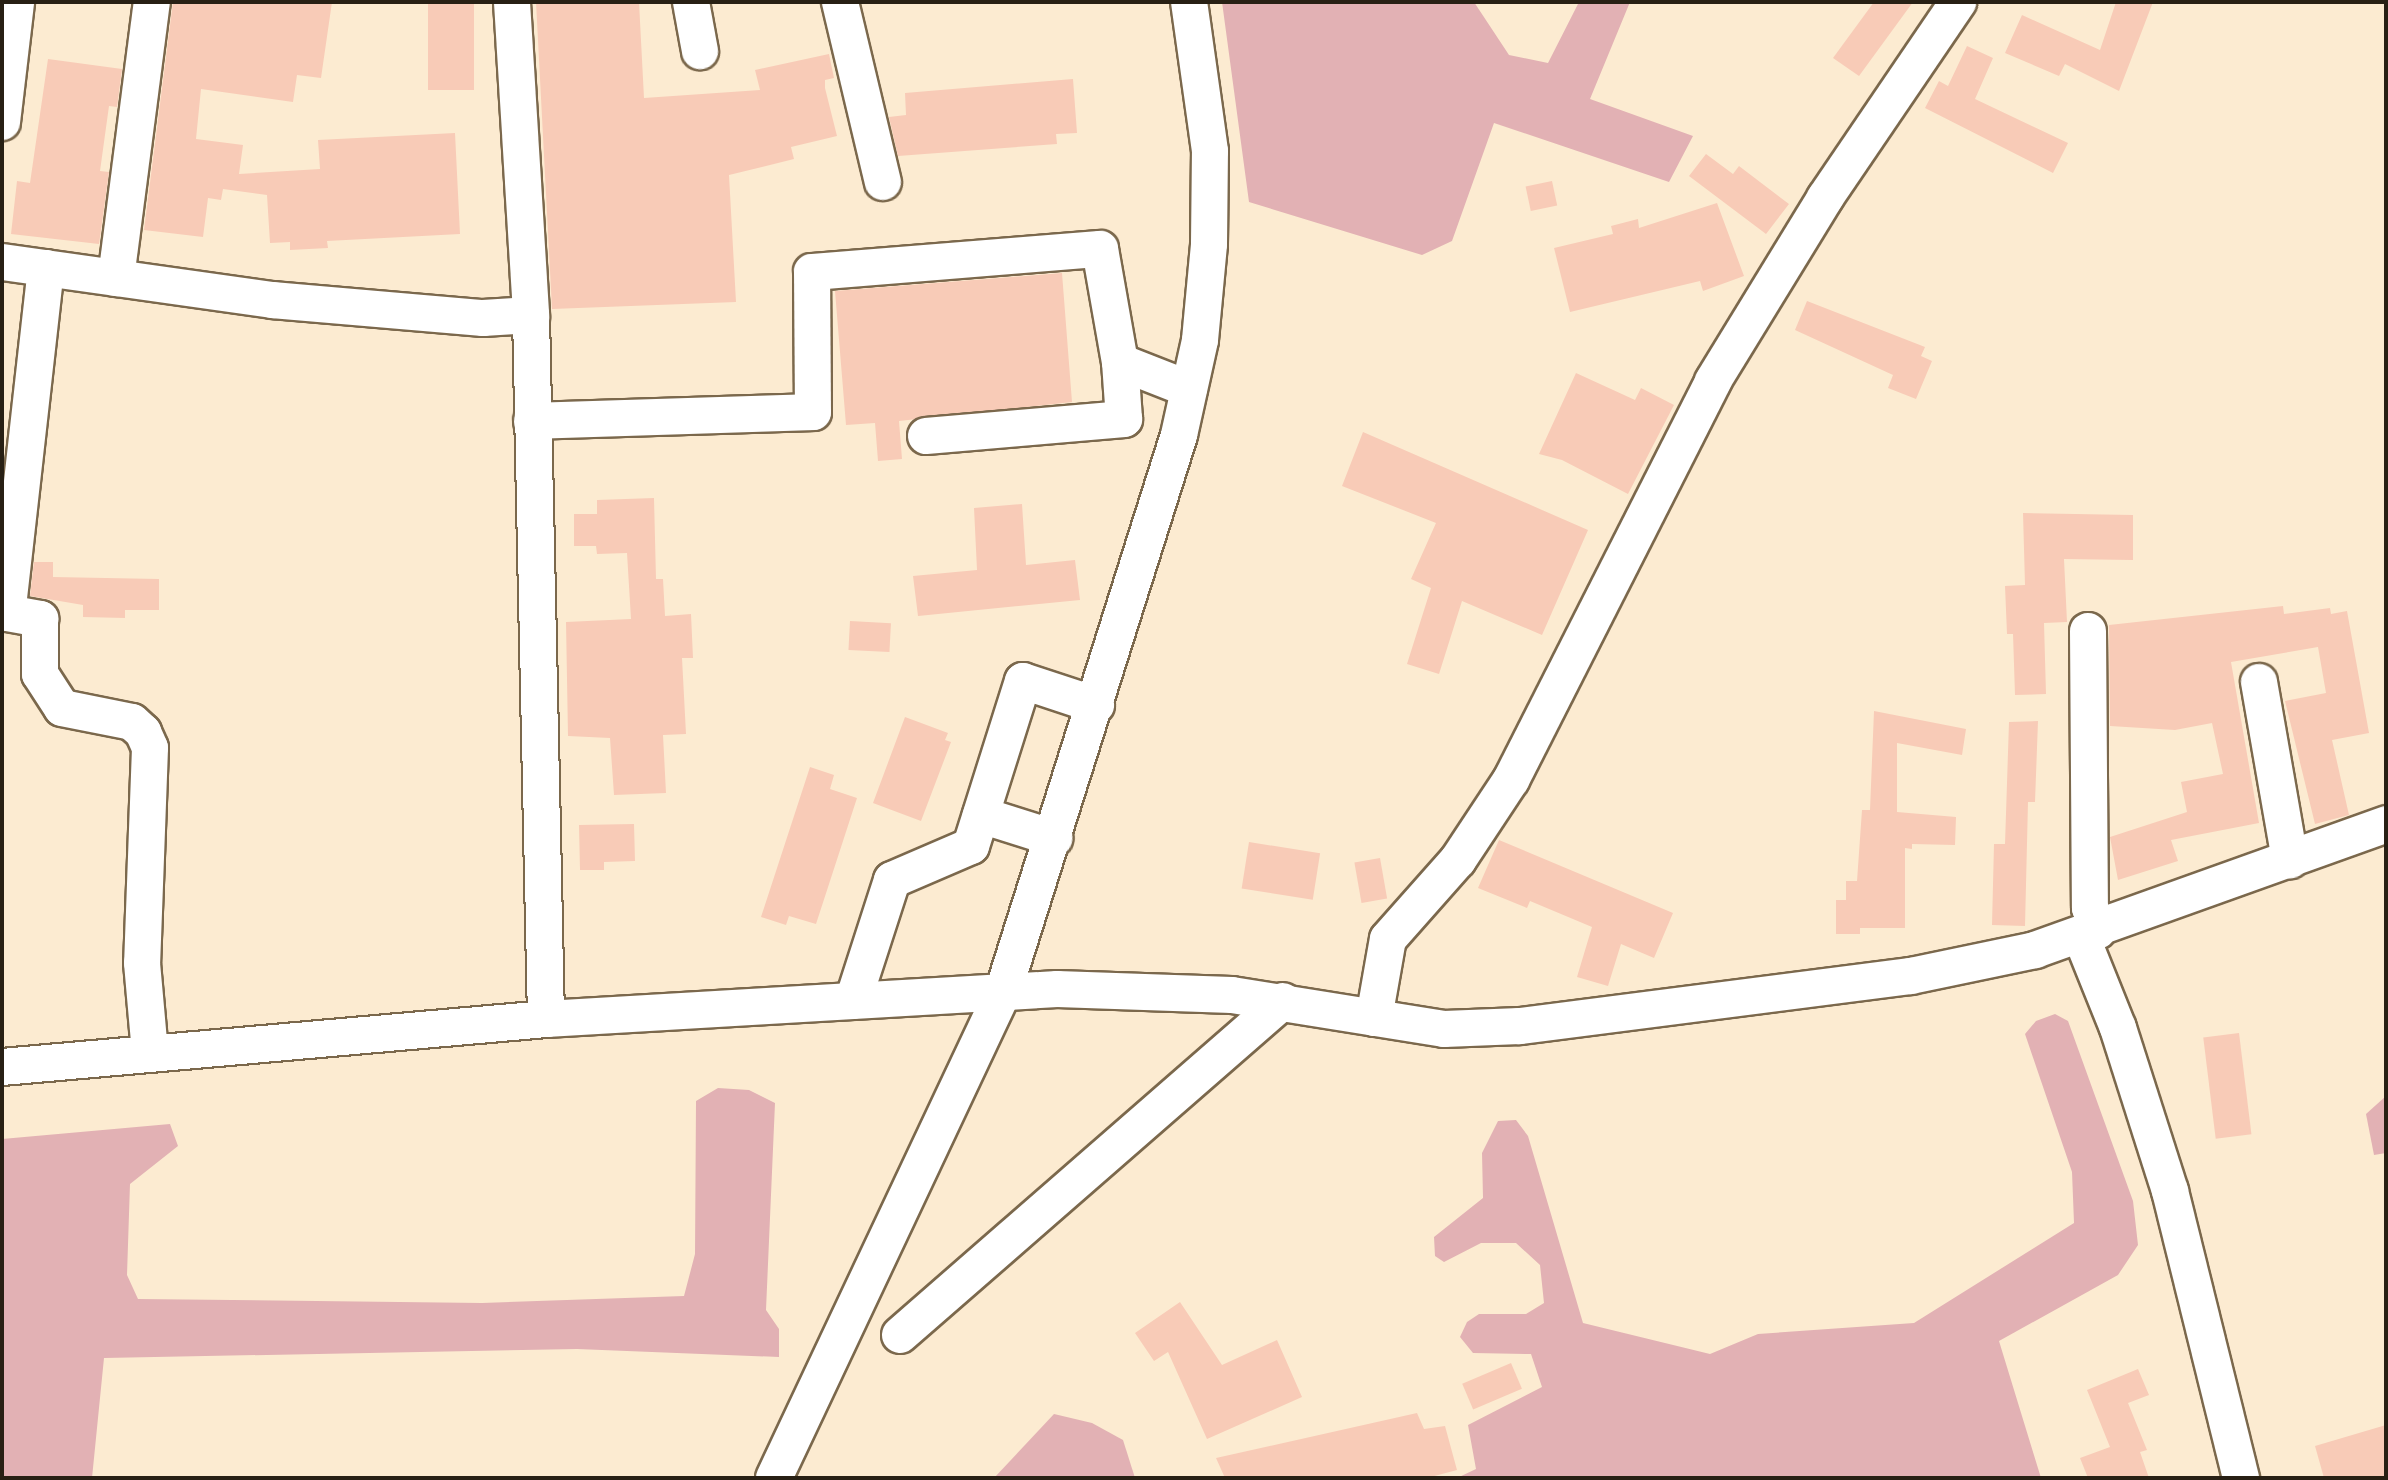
<!DOCTYPE html>
<html>
<head>
<meta charset="utf-8">
<style>
	body { margin:0 }
	#map { position:relative; width:2388px; height:1480px; overflow:hidden; background:#fcebd1; font-family:"Public Sans",sans-serif }
	div>[style] { position:absolute }
	[style*='--x'] { left:calc(var(--x)*1px); top:calc(var(--y)*1px); width:calc(var(--w)*1px); rotate:calc(var(--a)*1deg) }
	.forest>* { inset:0; background:#e2b1b4 }
	.building>* { inset:0; background:#f8cbb7; transform-origin:0 0 }
	.roads { filter:drop-shadow(2px 0 #7b684c) drop-shadow(-2px 0 #7b684c) drop-shadow(0 2px #7b684c) drop-shadow(0 -2px #7b684c) }
	.minor>* { height:36px; margin:-18px; padding:0 18px; transform-origin:18px; border-radius:18px; background:#fff }
	span { translate:-50% -50%; white-space:nowrap; text-align:center; line-height:1.15; -webkit-text-stroke:6px #fefaf3; paint-order:stroke }
	.frame { position:absolute; inset:0; border:4px solid #282014; pointer-events:none }
</style>
</head>
<body>
<div id="map">
	<div class="forest">
		<i style="clip-path:polygon(1222px 2px,1474px 2px,1509px 55px,1548px 63px,1579px 2px,1630px 2px,1590px 99px,1693px 136px,1669px 182px,1494px 123px,1452px 241px,1422px 255px,1249px 202px)"></i>
		<i style="clip-path:polygon(2055px 1014px,2068px 1021px,2133px 1201px,2138px 1245px,2118px 1275px,1999px 1341px,2041px 1478px,1457px 1478px,1476px 1469px,1468px 1425px,1542px 1387px,1531px 1354px,1473px 1353px,1460px 1337px,1467px 1322px,1479px 1314px,1526px 1314px,1544px 1303px,1540px 1265px,1516px 1243px,1481px 1243px,1444px 1262px,1435px 1256px,1434px 1237px,1483px 1198px,1482px 1153px,1498px 1121px,1516px 1120px,1528px 1136px,1583px 1323px,1710px 1354px,1758px 1334px,1914px 1323px,2074px 1223px,2072px 1172px,2025px 1034px,2036px 1021px)"></i>
		<i style="clip-path:polygon(718px 1088px,749px 1090px,775px 1103px,766px 1310px,779px 1329px,779px 1357px,577px 1349px,104px 1358px,92px 1478px,2px 1478px,2px 1139px,170px 1124px,178px 1146px,130px 1184px,127px 1275px,138px 1299px,482px 1303px,684px 1296px,695px 1254px,696px 1101px)"></i>
		<i style="clip-path:polygon(2386px 1096px,2386px 1153px,2374px 1155px,2366px 1114px)"></i>
		<i style="clip-path:polygon(1054px 1414px,1092px 1423px,1123px 1440px,1135px 1478px,994px 1478px)"></i>
	</div>
	<div class="building">
		<i style="clip-path:polygon(173px 2px,332px 2px,321px 78px,297px 75px,293px 102px,201px 89px,196px 139px,243px 145px,239px 174px,320px 169px,318px 140px,455px 133px,460px 234px,327px 241px,328px 248px,290px 250px,290px 242px,270px 243px,267px 195px,223px 189px,221px 200px,208px 198px,203px 237px,144px 230px)"></i>
		<i style="left:428px;top:2px;width:46px;height:88px"></i>
		<i style="clip-path:polygon(536px 2px,639px 2px,644px 98px,760px 90px,755px 70px,829px 54px,834px 78px,825px 80px,825px 88px,837px 136px,791px 147px,794px 159px,729px 175px,736px 302px,552px 309px)"></i>
		<i style="clip-path:polygon(1874px 2px,1913px 2px,1859px 76px,1833px 58px)"></i>
		<i style="clip-path:polygon(2116px 2px,2153px 2px,2119px 91px,2065px 64px,2059px 76px,2005px 53px,2022px 15px,2100px 50px)"></i>
		<i style="clip-path:polygon(1967px 46px,1993px 58px,1975px 99px,2068px 143px,2053px 173px,1925px 108px,1939px 81px,1948px 86px)"></i>
		<i style="clip-path:polygon(48px 59px,122px 69px,117px 107px,109px 106px,100px 171px,109px 172px,99px 244px,11px 234px,17px 181px,30px 183px)"></i>
		<i style="clip-path:polygon(1073px 79px,1077px 133px,1056px 134px,1057px 144px,898px 156px,889px 117px,906px 115px,905px 93px)"></i>
		<i style="clip-path:polygon(1706px 154px,1733px 174px,1739px 166px,1789px 204px,1766px 234px,1689px 176px)"></i>
		<i style="left:1552px;top:181px;width:25px;height:27px;rotate:78deg"></i>
		<i style="clip-path:polygon(1717px 203px,1744px 276px,1703px 291px,1700px 281px,1570px 312px,1554px 248px,1613px 234px,1611px 226px,1638px 219px,1639px 228px)"></i>
		<i style="clip-path:polygon(1062px 273px,1072px 402px,899px 421px,902px 459px,878px 461px,875px 423px,846px 425px,835px 291px)"></i>
		<i style="clip-path:polygon(1807px 301px,1925px 347px,1921px 356px,1932px 361px,1916px 399px,1888px 388px,1893px 375px,1795px 330px)"></i>
		<i style="clip-path:polygon(1576px 373px,1635px 400px,1641px 388px,1674px 405px,1628px 494px,1562px 460px,1539px 454px)"></i>
		<i style="clip-path:polygon(1363px 432px,1588px 530px,1542px 635px,1462px 601px,1439px 674px,1407px 664px,1431px 588px,1411px 579px,1436px 523px,1342px 486px)"></i>
		<i style="clip-path:polygon(654px 498px,656px 579px,663px 579px,665px 616px,691px 614px,693px 658px,682px 658px,686px 734px,663px 735px,666px 793px,614px 795px,610px 738px,568px 736px,566px 622px,631px 619px,627px 553px,597px 554px,596px 546px,574px 546px,574px 514px,597px 514px,597px 500px)"></i>
		<i style="clip-path:polygon(1022px 504px,1026px 565px,1075px 560px,1080px 600px,918px 616px,913px 576px,977px 570px,974px 508px)"></i>
		<i style="clip-path:polygon(2023px 513px,2133px 515px,2133px 560px,2064px 559px,2067px 622px,2044px 623px,2046px 694px,2015px 695px,2013px 634px,2007px 634px,2005px 586px,2025px 585px)"></i>
		<i style="clip-path:polygon(34px 562px,53px 562px,53px 577px,159px 579px,159px 610px,125px 610px,125px 618px,83px 617px,83px 605px,30px 596px)"></i>
		<i style="clip-path:polygon(2283px 606px,2284px 614px,2330px 608px,2331px 614px,2347px 611px,2369px 733px,2332px 740px,2349px 815px,2315px 824px,2285px 701px,2326px 693px,2318px 647px,2231px 662px,2259px 823px,2171px 840px,2178px 861px,2118px 880px,2110px 837px,2187px 812px,2181px 782px,2223px 774px,2212px 723px,2175px 730px,2110px 726px,2109px 625px)"></i>
		<i style="left:850px;top:621px;width:41px;height:29px;rotate:3deg"></i>
		<i style="clip-path:polygon(1874px 711px,1966px 729px,1962px 755px,1897px 743px,1897px 812px,1956px 817px,1955px 845px,1912px 844px,1912px 849px,1905px 848px,1905px 928px,1860px 928px,1860px 934px,1836px 934px,1836px 900px,1846px 900px,1846px 881px,1857px 881px,1862px 810px,1870px 810px)"></i>
		<i style="clip-path:polygon(905px 717px,948px 733px,945px 740px,951px 742px,921px 821px,873px 803px)"></i>
		<i style="clip-path:polygon(2038px 721px,2035px 802px,2028px 802px,2025px 926px,1992px 925px,1994px 844px,2005px 844px,2009px 722px)"></i>
		<i style="clip-path:polygon(810px 767px,834px 775px,830px 789px,857px 798px,816px 924px,789px 916px,786px 925px,761px 917px)"></i>
		<i style="clip-path:polygon(634px 824px,635px 861px,604px 862px,604px 870px,580px 870px,579px 825px)"></i>
		<i style="clip-path:polygon(1499px 840px,1673px 913px,1654px 958px,1621px 944px,1608px 986px,1577px 977px,1592px 927px,1530px 901px,1527px 908px,1478px 888px)"></i>
		<i style="left:1249px;top:842px;width:72px;height:47px;rotate:9deg"></i>
		<i style="left:1380px;top:858px;width:41px;height:26px;rotate:80deg"></i>
		<i style="left:2239px;top:1033px;width:102px;height:36px;rotate:83deg"></i>
		<i style="clip-path:polygon(1180px 1302px,1222px 1365px,1277px 1340px,1302px 1397px,1207px 1439px,1168px 1352px,1154px 1361px,1135px 1333px)"></i>
		<i style="left:1511px;top:1363px;width:28px;height:53px;rotate:67deg"></i>
		<i style="clip-path:polygon(2138px 1369px,2149px 1395px,2128px 1403px,2147px 1450px,2140px 1452px,2149px 1478px,2088px 1478px,2080px 1458px,2110px 1447px,2087px 1390px)"></i>
		<i style="clip-path:polygon(1417px 1413px,1424px 1429px,1445px 1426px,1457px 1470px,1427px 1478px,1225px 1478px,1216px 1458px)"></i>
		<i style="clip-path:polygon(2386px 1425px,2386px 1478px,2324px 1478px,2315px 1446px)"></i>
	</div>
	<div class="roads">
		<div class="minor">
			<i style="--x:512;--y:2;--w:314;--a:86.5"></i>
			<i style="--x:531;--y:315;--w:704;--a:88.78"></i>
			<i style="--x:691;--y:2;--w:50;--a:79.6"></i>
			<i style="--x:840;--y:2;--w:185;--a:76.6"></i>
			<i style="--x:2;--y:122;--w:121;--a:-83.3"></i>
			<i style="--x:2;--y:262;--w:273;--a:8"></i>
			<i style="--x:272;--y:300;--w:212;--a:4.9"></i>
			<i style="--x:483;--y:318;--w:48;--a:-3.6"></i>
			<i style="--x:46;--y:268;--w:347;--a:96.4"></i>
			<i style="--x:7;--y:613;--w:34;--a:10"></i>
			<i style="--x:40;--y:619;--w:55;--a:90"></i>
			<i style="--x:40;--y:674;--w:40;--a:57.1"></i>
			<i style="--x:62;--y:708;--w:71;--a:11.3"></i>
			<i style="--x:132;--y:722;--w:15;--a:42"></i>
			<i style="--x:143;--y:732;--w:17;--a:66"></i>
			<i style="--x:150;--y:748;--w:215;--a:92.1"></i>
			<i style="--x:142;--y:963;--w:89;--a:84.9"></i>
			<i style="--x:116;--y:278;--w:278;--a:-82.6"></i>
			<i style="--x:532;--y:421;--w:281;--a:-1.8"></i>
			<i style="--x:813;--y:412;--w:140;--a:-90.4"></i>
			<i style="--x:812;--y:272;--w:289;--a:-4.6"></i>
			<i style="--x:1100;--y:249;--w:115;--a:80"></i>
			<i style="--x:1120;--y:362;--w:74;--a:21.4"></i>
			<i style="--x:926;--y:436;--w:199;--a:-4.9"></i>
			<i style="--x:1124;--y:419;--w:57;--a:-94"></i>
			<i style="--x:2088;--y:631;--w:277;--a:89.6"></i>
			<i style="--x:2090;--y:908;--w:24;--a:71"></i>
			<i style="--x:2259;--y:682;--w:181;--a:80.1"></i>
			<i style="--x:981;--y:815;--w:77;--a:17.5"></i>
			<i style="--x:2081;--y:936;--w:99;--a:68.1"></i>
			<i style="--x:2118;--y:1028;--w:171;--a:72.3"></i>
			<i style="--x:2170;--y:1191;--w:296;--a:76.1"></i>
			<i style="--x:853;--y:1001;--w:127;--a:-72.1"></i>
			<i style="--x:892;--y:880;--w:86;--a:-23.3"></i>
			<i style="--x:971;--y:846;--w:173;--a:-72.5"></i>
			<i style="--x:1023;--y:681;--w:77;--a:18.2"></i>
			<i style="--x:1374;--y:1018;--w:80;--a:-80"></i>
			<i style="--x:1388;--y:939;--w:106;--a:-48.5"></i>
			<i style="--x:1458;--y:860;--w:96;--a:-56.5"></i>
			<i style="--x:1511;--y:780;--w:447;--a:-63.1"></i>
			<i style="--x:1713;--y:381;--w:215;--a:-58.5"></i>
			<i style="--x:1825;--y:198;--w:237;--a:-55.8"></i>
			<i style="--x:2;--y:1067;--w:546;--a:-5.04"></i>
			<i style="--x:546;--y:1019;--w:512;--a:-3.36"></i>
			<i style="--x:1057;--y:989;--w:175;--a:2"></i>
			<i style="--x:1232;--y:995;--w:215;--a:9.1"></i>
			<i style="--x:1444;--y:1029;--w:76;--a:-2.3"></i>
			<i style="--x:1520;--y:1026;--w:394;--a:-7.3"></i>
			<i style="--x:1911;--y:976;--w:127;--a:-11.8"></i>
			<i style="--x:2035;--y:950;--w:373;--a:-19.7"></i>
			<i style="--x:900;--y:1335;--w:508;--a:-41.09"></i>
			<i style="--x:774;--y:1478;--w:537;--a:-64.77"></i>
			<i style="--x:1003;--y:992;--w:584;--a:-72.46"></i>
			<i style="--x:1179;--y:435;--w:97;--a:-77.5"></i>
			<i style="--x:1200;--y:340;--w:96;--a:-84.6"></i>
			<i style="--x:1209;--y:244;--w:93;--a:-89.4"></i>
			<i style="--x:1210;--y:151;--w:150;--a:-98"></i>
		</div>
	</div>
	<div class="frame"></div>
</div>
</body>
</html>
